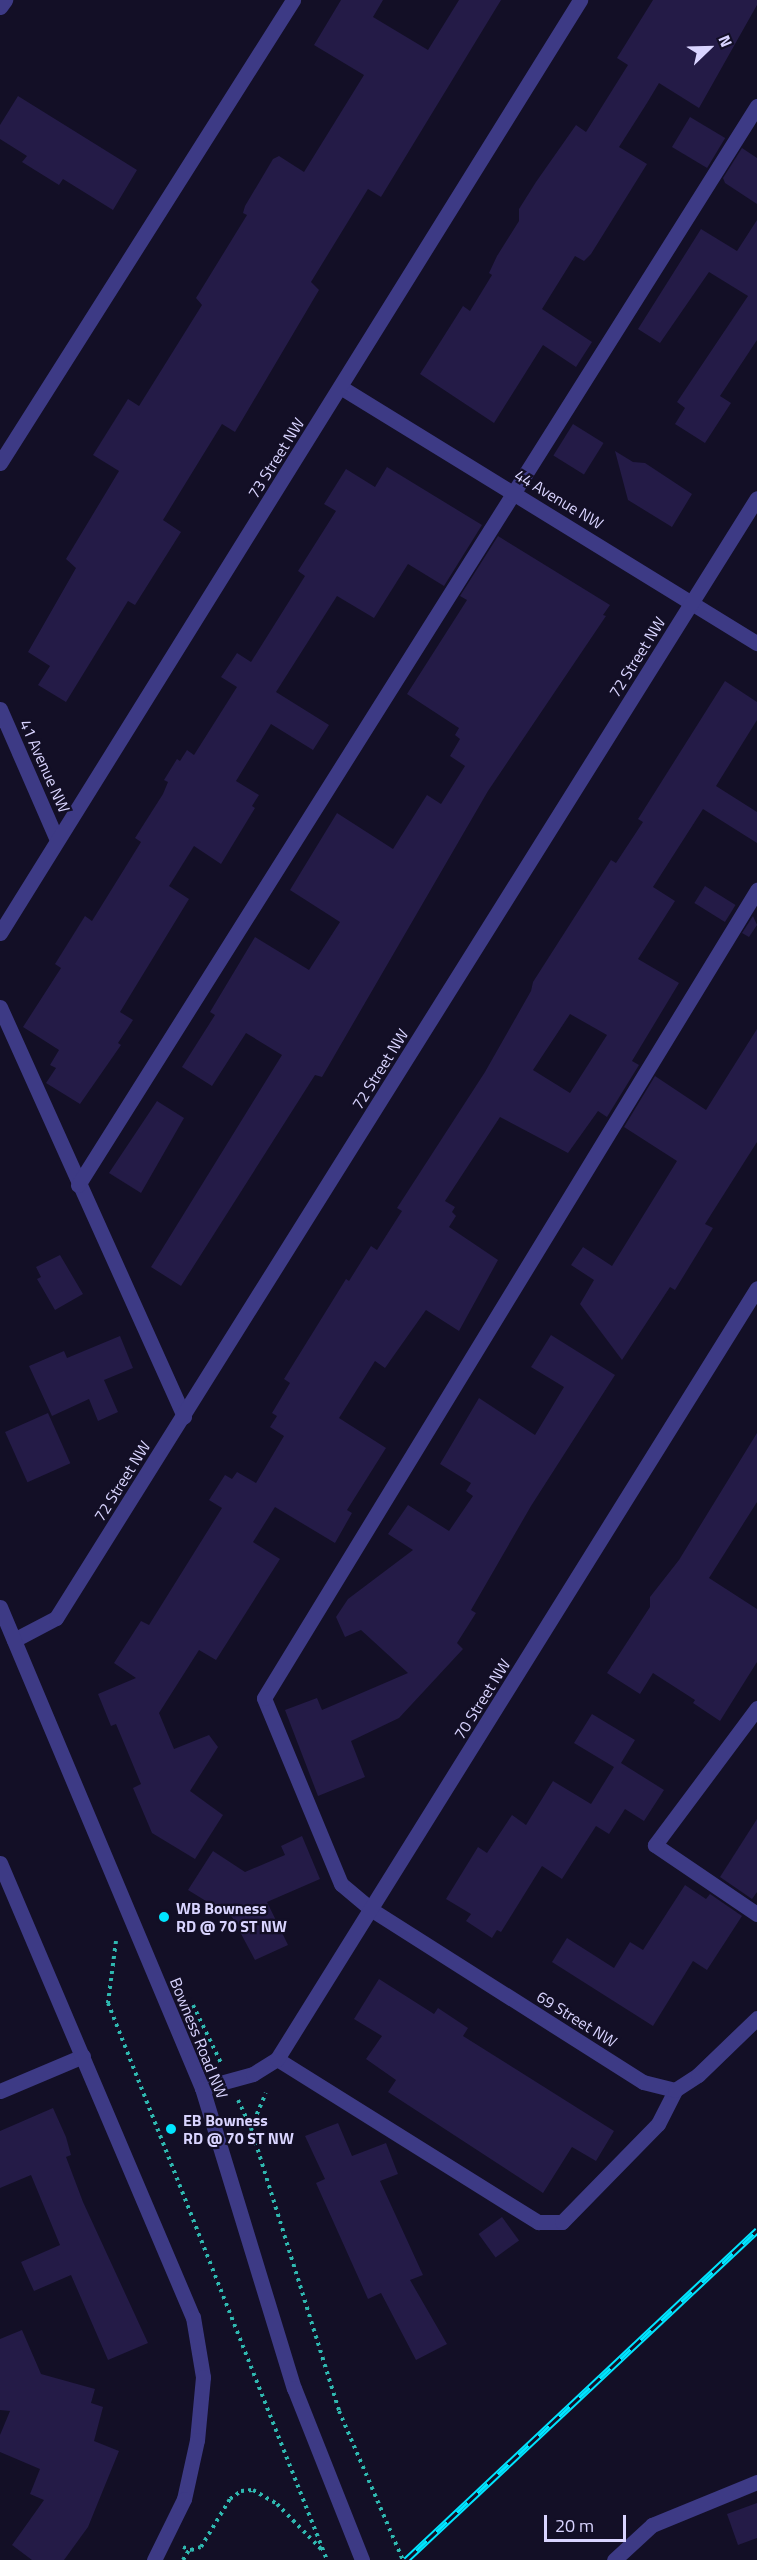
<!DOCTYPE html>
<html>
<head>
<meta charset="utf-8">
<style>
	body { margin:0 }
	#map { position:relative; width:757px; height:2560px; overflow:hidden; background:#130f26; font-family:"Titillium Web",sans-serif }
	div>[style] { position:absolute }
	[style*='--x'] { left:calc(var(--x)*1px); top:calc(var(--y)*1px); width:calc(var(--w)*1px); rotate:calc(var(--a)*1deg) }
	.building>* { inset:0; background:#241b47; transform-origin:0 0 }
	.path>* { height:4px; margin-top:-2px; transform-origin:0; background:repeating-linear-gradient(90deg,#2fb8b0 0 3px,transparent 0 7.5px) }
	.service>* { height:15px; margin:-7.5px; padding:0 7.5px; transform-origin:7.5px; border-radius:7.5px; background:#3d3a85 }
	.minor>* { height:15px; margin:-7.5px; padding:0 7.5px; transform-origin:7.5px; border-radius:7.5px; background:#3d3a85 }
	.tertiary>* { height:15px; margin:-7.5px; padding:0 7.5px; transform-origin:7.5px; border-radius:7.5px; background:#3d3a85 }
	.rail>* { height:7px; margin-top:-3.5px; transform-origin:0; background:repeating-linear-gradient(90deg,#130f26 0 14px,#00e5ff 0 28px); box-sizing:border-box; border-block:2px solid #00e5ff }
	.dots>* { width:16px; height:16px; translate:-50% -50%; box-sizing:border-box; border:3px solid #130f26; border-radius:50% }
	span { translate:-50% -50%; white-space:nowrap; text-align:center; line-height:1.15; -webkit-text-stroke:4.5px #130f26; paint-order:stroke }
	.street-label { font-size:16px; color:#d9d4ff }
	.poi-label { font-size:16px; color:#d9d4ff; font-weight:700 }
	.left { translate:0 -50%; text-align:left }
	.north { position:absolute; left:679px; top:18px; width:60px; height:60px; -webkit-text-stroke:4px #130f26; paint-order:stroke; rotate:67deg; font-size:16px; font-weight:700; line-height:24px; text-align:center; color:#d9d4ff }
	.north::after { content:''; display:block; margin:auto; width:21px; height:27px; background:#d9d4ff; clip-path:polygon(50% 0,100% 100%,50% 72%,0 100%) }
	.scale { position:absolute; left:544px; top:2515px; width:82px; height:27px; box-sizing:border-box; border:3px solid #d9d4ff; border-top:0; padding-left:8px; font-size:18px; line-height:21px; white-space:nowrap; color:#d9d4ff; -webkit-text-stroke:4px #130f26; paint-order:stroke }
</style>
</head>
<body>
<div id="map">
	<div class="building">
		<i style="clip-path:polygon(341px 0,383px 0,373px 17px,428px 50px,459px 0,501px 0,381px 197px,368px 189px,311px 282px,319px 290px,235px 432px,222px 424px,163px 520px,181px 532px,135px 605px,128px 601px,66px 702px,38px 685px,50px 666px,28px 652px,76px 568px,66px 559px,119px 471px,93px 455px,128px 399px,139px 406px,202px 305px,196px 298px,247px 215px,243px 213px,245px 206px,273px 159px,279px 156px,304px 172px,364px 75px,314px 45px)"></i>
		<i style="clip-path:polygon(653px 0,757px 0,757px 5px,699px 108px,659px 83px,647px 103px,619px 147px,647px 164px,591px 254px,584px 261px,575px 256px,542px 309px,592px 342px,576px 367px,543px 345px,494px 423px,420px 374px,463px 306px,470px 311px,492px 275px,489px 273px,497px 256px,519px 221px,519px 209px,536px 182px,576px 125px,586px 132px,628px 65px,617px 58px)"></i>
		<i style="clip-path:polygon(18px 96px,137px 170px,113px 210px,63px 179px,59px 185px,22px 162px,27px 156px,0 139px,0 125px)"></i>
		<i style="left:690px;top:117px;width:41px;height:35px;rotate:31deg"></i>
		<i style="clip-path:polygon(742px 148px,757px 158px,757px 204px,725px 183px,723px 178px)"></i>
		<i style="clip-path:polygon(757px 220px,757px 340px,720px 396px,731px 403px,705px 443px,675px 424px,685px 408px,677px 402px,748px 296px,709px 272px,660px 343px,638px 329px,701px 229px,737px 251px)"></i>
		<i style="left:573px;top:424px;width:36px;height:37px;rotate:32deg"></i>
		<i style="clip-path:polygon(615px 451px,633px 462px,645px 463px,692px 494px,672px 527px,628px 500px)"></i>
		<i style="clip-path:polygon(387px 467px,482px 525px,444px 586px,408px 564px,374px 618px,337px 596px,276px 692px,329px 725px,313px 750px,271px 724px,236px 781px,259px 795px,252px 806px,255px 808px,221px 864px,194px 846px,169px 886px,189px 899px,120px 1012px,133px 1020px,118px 1043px,121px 1045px,80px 1104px,46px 1083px,56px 1068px,50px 1065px,59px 1050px,23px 1027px,61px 968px,55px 964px,85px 916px,92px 921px,141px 842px,135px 838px,163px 794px,168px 782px,164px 780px,177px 759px,180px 761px,187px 750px,194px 755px,237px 687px,221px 677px,237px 653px,251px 662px,305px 576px,298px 571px,336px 511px,324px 504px,346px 469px,375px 487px)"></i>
		<i style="clip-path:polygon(498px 536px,610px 605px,603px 615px,606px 616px,488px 791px,322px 1077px,315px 1075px,181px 1286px,151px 1267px,282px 1055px,246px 1033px,212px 1086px,182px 1067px,215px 1015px,210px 1012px,255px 937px,309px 970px,340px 922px,290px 890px,337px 813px,393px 849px,427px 795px,441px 804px,465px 766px,450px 756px,460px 739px,455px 735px,459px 728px,407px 694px,467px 600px,460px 596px)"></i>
		<i style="clip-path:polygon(evenodd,725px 681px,757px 702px,757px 720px,716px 786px,757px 812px,757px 843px,703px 809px,653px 887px,675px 901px,638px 959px,679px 983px,632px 1061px,639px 1065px,607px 1117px,598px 1111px,568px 1153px,500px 1117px,445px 1201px,455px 1207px,452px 1212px,456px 1216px,449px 1227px,498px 1260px,459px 1331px,426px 1310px,385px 1368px,375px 1361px,339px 1418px,386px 1448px,347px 1510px,352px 1513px,335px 1543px,275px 1507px,253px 1542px,280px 1559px,216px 1660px,199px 1650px,159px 1713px,174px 1749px,209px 1735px,218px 1747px,190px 1791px,223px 1815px,195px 1859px,152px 1833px,133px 1788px,141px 1784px,116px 1724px,111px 1726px,98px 1694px,136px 1678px,114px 1663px,141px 1621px,149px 1625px,222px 1508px,209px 1500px,225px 1475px,232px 1479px,237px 1472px,256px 1483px,284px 1436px,270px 1427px,277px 1416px,272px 1413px,290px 1383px,284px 1379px,346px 1279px,349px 1281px,371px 1246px,377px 1250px,402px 1211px,397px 1208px,485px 1072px,531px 991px,533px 982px,611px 860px,616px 863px,643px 822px,638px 819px,725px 681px,570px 1014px,607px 1035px,570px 1093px,533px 1070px,570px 1014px)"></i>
		<i style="left:705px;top:886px;width:36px;height:20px;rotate:32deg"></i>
		<i style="clip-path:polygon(753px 916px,757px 925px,749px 937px,742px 933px)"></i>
		<i style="clip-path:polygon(757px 1029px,757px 1142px,705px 1224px,713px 1228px,675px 1290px,670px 1287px,622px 1360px,580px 1304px,594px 1280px,571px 1265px,583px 1247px,612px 1266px,677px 1161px,624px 1127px,655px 1076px,706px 1110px)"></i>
		<i style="clip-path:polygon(157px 1101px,184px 1118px,141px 1193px,109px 1173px)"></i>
		<i style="clip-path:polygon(60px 1255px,83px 1294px,55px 1310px,37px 1279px,41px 1277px,36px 1267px)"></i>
		<i style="clip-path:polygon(551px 1335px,615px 1375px,531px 1506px,471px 1610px,476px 1613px,457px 1643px,463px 1649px,399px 1718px,351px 1741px,365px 1777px,318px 1796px,285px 1710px,317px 1698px,322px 1710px,408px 1673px,361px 1630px,345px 1637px,336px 1617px,348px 1599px,413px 1550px,388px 1534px,408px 1505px,449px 1531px,473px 1496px,466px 1491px,471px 1483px,440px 1464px,479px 1398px,535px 1435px,564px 1387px,531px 1367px)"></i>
		<i style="clip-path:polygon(120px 1336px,133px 1368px,104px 1380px,118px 1412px,98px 1421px,89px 1399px,52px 1416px,29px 1366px,64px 1351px,67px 1358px)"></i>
		<i style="left:48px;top:1413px;width:55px;height:47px;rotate:66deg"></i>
		<i style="clip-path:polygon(757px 1433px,757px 1502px,709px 1578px,757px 1609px,757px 1662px,720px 1721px,693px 1703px,695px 1700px,653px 1673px,640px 1694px,607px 1673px,650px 1607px,650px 1597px,679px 1560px)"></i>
		<i style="clip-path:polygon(592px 1714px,635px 1740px,621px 1763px,664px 1790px,644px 1821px,625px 1809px,609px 1834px,596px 1826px,562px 1879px,542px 1866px,501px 1932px,497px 1930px,492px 1938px,466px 1921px,471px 1914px,446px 1899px,478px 1847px,487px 1853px,512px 1815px,526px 1825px,553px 1781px,591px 1804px,614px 1767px,574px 1743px)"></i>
		<i style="clip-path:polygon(757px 1819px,757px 1892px,752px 1899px,720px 1877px)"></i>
		<i style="clip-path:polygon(302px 1836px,320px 1879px,267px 1902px,288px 1945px,255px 1960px,232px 1917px,188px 1890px,213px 1851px,245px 1872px,285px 1855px,281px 1846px)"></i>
		<i style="clip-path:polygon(685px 1885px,706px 1899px,710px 1894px,742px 1916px,707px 1970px,693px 1961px,653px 2026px,552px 1962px,567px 1938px,614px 1968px,630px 1942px,643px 1950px)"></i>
		<i style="clip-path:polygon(379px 1979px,434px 2014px,438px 2008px,468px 2028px,463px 2036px,614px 2131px,596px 2161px,572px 2147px,543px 2193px,388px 2092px,396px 2080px,366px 2059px,382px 2036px,354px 2019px)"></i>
		<i style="clip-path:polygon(53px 2108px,66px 2137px,71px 2155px,66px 2157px,83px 2202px,148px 2343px,108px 2360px,71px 2275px,34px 2291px,21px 2262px,60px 2245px,31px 2175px,0 2188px,0 2131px)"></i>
		<i style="clip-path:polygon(338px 2123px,352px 2156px,386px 2143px,398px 2174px,380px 2181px,423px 2275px,410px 2280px,447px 2344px,416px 2360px,381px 2293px,368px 2299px,316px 2183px,325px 2179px,305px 2136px)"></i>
		<i style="left:502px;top:2217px;width:29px;height:29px;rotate:54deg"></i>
		<i style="clip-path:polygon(22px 2330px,41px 2374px,95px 2389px,91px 2403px,103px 2407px,94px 2441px,119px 2451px,88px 2527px,64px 2560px,32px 2560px,12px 2545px,44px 2500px,30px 2494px,40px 2469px,0 2452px,0 2435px,10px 2411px,0 2410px,0 2339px)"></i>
		<i style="clip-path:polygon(757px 2503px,757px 2538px,738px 2545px,727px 2514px)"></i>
	</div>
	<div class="path">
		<i style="--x:116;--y:1941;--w:63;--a:97.4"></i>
		<i style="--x:108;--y:2003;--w:599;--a:68.54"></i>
		<i style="--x:193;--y:2005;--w:64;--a:64.2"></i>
		<i style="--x:238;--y:2100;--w:31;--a:65"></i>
		<i style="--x:251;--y:2128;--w:296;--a:72.7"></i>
		<i style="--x:339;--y:2411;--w:162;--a:66.8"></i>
		<i style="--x:251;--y:2128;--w:38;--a:-67"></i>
		<i style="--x:183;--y:2547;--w:9;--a:21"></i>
		<i style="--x:191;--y:2550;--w:10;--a:-17"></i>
		<i style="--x:201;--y:2547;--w:56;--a:-58.9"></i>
		<i style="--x:230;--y:2499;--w:14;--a:-36"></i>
		<i style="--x:241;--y:2491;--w:12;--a:-5"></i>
		<i style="--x:253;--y:2490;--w:28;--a:30"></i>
		<i style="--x:277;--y:2504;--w:64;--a:45.6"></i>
		<i style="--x:183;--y:2560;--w:12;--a:-59"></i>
	</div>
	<div class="service">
		<i style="--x:0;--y:463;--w:548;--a:-57.67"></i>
		<i style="--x:0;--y:1007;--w:449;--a:65.8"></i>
		<i style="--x:78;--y:1185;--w:1275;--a:-57.82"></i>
		<i style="--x:757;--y:1708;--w:171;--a:126.7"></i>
		<i style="--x:655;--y:1845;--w:123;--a:34.1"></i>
		<i style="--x:372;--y:1910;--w:40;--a:-140"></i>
		<i style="--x:341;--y:1884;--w:201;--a:-112.5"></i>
		<i style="--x:264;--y:1698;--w:947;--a:-58.61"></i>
		<i style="--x:277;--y:2059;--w:308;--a:32"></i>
		<i style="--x:538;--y:2222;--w:24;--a:0"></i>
		<i style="--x:562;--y:2222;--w:137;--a:-45.6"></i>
		<i style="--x:658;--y:2124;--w:38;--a:-63"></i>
		<i style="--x:0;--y:2091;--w:90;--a:-22.9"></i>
		<i style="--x:614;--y:2560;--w:52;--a:-42.6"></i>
		<i style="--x:652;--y:2525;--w:113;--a:-22.3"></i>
	</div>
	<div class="minor">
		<i style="--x:0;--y:7;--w:9;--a:-54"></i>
		<i style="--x:342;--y:388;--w:487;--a:31.6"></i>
		<i style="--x:0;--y:709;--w:141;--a:66.5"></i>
		<i style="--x:0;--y:933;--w:1099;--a:-58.13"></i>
		<i style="--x:14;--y:1640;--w:47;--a:-27.6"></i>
		<i style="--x:56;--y:1618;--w:1321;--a:-57.96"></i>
		<i style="--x:0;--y:1863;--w:493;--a:67"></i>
		<i style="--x:193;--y:2317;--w:61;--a:80.5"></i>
		<i style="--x:203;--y:2377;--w:63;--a:95.4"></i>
		<i style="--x:197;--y:2440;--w:60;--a:102.4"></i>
		<i style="--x:184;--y:2499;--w:68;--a:116.2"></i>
		<i style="--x:372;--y:1910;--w:321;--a:32.4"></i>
		<i style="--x:643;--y:2082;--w:33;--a:14"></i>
		<i style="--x:675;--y:2090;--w:27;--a:-33"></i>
		<i style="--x:698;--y:2075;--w:82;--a:-44"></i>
		<i style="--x:202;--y:2088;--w:53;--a:-15.4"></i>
		<i style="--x:253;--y:2074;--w:28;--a:-32"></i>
		<i style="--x:277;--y:2059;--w:908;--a:-58.09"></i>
	</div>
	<div class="tertiary">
		<i style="--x:0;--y:1607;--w:522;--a:67.22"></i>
		<i style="--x:202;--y:2088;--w:314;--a:73"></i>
		<i style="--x:294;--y:2388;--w:185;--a:68.4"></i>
	</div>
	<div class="rail">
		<i style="--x:406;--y:2560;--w:482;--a:-43.2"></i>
	</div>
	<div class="dots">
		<i style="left:164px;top:1917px;background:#00e5ff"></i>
		<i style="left:171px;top:2129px;background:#00e5ff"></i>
	</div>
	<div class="street-label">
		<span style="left:276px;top:458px;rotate:-58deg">73 Street NW</span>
		<span style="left:559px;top:499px;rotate:31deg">44 Avenue NW</span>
		<span style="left:637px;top:657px;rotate:-58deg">72 Street NW</span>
		<span style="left:45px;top:766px;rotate:66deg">41 Avenue NW</span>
		<span style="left:380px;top:1069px;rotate:-58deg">72 Street NW</span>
		<span style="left:122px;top:1481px;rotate:-58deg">72 Street NW</span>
		<span style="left:482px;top:1699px;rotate:-58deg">70 Street NW</span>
		<span style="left:577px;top:2019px;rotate:32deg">69 Street NW</span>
		<span style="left:199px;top:2038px;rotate:68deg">Bowness Road NW</span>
	</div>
	<div class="poi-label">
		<span class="left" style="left:176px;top:1917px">WB Bowness<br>RD @ 70 ST NW</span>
		<span class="left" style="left:183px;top:2129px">EB Bowness<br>RD @ 70 ST NW</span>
	</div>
	<div class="north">N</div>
	<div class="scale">20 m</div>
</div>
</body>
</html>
